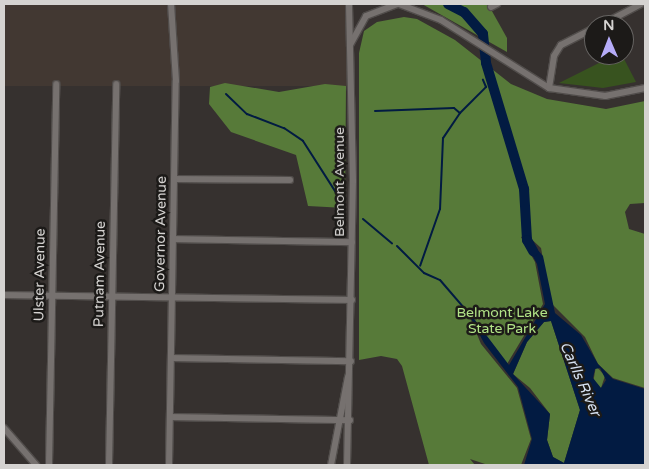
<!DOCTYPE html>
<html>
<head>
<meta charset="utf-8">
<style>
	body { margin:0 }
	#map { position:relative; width:649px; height:469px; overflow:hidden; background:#36312f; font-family:"Varela Round",sans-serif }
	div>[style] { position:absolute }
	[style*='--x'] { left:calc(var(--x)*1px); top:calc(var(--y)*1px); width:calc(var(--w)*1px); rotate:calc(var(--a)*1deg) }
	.built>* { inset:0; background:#423832; transform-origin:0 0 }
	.green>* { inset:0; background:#38531f }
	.forest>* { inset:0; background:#577a39 }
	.water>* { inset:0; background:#021b42 }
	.stream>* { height:2px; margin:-1px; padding:0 1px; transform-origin:1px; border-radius:1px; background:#021b42 }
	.river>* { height:10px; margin:-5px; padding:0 5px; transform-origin:5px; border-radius:5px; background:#021b42 }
	.roads { filter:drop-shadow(1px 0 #514d4b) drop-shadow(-1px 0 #514d4b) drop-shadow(0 1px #514d4b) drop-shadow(0 -1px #514d4b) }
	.minor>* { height:6px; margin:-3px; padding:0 3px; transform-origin:3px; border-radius:3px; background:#76716f }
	span { translate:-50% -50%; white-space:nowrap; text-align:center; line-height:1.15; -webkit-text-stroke:5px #1c1a18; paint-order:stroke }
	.street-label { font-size:14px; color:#d5d3d1 }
	.park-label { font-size:14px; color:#b1e387 }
	.water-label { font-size:15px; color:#d4dff0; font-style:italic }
	.frame { position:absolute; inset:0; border:5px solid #d5d3d1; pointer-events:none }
	.north { position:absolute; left:584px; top:15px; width:50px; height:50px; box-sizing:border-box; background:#1c1a18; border:1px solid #666462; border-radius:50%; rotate:359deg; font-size:14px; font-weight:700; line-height:20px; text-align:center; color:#d5d3d1 }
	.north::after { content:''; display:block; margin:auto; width:18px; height:22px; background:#b6acf8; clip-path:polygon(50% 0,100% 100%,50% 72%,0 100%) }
</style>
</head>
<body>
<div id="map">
	<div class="built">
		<i style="left:4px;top:4px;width:347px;height:82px"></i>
	</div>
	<div class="green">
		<i style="clip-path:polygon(615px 55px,622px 55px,636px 82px,603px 88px,559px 83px)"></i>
	</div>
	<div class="forest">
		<i style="clip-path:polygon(422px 4px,488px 4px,507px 38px,507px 52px)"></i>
		<i style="clip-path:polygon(404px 17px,417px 19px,455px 40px,511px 84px,547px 99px,606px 109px,645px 101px,645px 203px,630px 204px,625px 212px,629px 229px,645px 234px,645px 388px,613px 378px,598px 364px,585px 337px,551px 303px,541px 248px,527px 235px,521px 237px,535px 262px,543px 304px,507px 364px,466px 308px,481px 344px,517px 388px,531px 439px,521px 465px,488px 465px,470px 459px,475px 465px,429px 465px,402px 366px,397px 359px,381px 356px,359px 360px,359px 53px,364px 31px,377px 22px)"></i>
		<i style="clip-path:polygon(225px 83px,279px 92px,325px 84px,346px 86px,345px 208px,308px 206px,296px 155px,231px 132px,209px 104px,210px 87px)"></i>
		<i style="clip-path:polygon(551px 321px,580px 410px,564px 463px,553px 457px,547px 440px,550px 414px,530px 388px,513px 374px,527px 342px,544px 322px)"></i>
		<i style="clip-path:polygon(596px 366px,605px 376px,601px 388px,593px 383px)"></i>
	</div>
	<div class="water">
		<i style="clip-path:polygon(evenodd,524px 240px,529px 240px,543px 256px,555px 313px,581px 335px,598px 364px,613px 379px,645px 389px,645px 465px,524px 465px,532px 439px,518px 387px,484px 343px,465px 307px,509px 365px,545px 304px,537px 264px,524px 240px,551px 321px,580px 410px,564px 463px,553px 457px,547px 440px,550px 414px,513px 374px,527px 342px,544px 322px,551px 321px,524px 240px,600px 368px,606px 380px,601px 388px,593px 378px,595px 369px,600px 368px)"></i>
	</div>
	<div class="stream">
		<i style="--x:226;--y:94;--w:29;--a:44"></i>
		<i style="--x:247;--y:114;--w:40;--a:21"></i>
		<i style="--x:284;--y:128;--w:23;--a:34"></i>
		<i style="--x:303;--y:141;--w:72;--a:57.4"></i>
		<i style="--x:375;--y:111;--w:79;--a:-2.2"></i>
		<i style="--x:454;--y:108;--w:8;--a:40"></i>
		<i style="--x:460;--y:113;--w:30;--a:124"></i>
		<i style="--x:443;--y:138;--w:71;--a:92.4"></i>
		<i style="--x:440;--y:209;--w:60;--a:109.3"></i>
		<i style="--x:460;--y:113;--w:37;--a:-45"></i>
		<i style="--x:486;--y:87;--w:8;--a:-113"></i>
		<i style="--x:363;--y:219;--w:38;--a:40"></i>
		<i style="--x:397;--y:246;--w:38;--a:45"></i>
		<i style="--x:424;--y:273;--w:17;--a:24"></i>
		<i style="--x:440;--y:280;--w:48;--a:49.3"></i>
	</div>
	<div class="river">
		<i style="--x:448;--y:4;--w:18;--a:27"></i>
		<i style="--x:464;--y:12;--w:29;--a:49"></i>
		<i style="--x:483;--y:34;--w:29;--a:84"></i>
		<i style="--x:486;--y:63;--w:132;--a:73.2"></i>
		<i style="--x:524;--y:189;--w:51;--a:86.6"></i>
		<i style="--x:527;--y:240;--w:13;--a:61"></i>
	</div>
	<div class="roads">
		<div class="minor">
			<i style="--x:399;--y:4;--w:45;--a:20.9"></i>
			<i style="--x:441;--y:20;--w:128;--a:32.2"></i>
			<i style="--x:549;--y:88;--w:57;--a:8.1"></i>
			<i style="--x:605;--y:96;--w:41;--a:-11.3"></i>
			<i style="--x:491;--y:7;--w:7;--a:-27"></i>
			<i style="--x:601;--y:25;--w:45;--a:-27.7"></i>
			<i style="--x:350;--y:45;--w:33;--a:-61"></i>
			<i style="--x:366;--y:16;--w:33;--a:-21"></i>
			<i style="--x:549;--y:88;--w:32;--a:-81"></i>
			<i style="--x:554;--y:56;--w:13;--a:-58"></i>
			<i style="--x:561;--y:45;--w:37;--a:-27"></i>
			<i style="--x:174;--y:179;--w:116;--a:0.5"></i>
			<i style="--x:173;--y:239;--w:179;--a:1"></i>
			<i style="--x:4;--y:295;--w:348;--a:0.8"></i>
			<i style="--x:171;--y:358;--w:180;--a:1"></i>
			<i style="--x:170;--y:417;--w:180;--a:1"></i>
			<i style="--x:4;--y:428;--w:49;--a:49.1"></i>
			<i style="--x:49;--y:465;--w:381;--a:-88.9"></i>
			<i style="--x:109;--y:465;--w:381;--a:-88.9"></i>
			<i style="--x:169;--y:465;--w:384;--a:-89"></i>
			<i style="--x:176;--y:81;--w:77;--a:-93.7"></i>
			<i style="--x:331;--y:465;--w:90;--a:-79.1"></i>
			<i style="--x:347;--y:465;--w:284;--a:-88.8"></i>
			<i style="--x:353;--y:181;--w:177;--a:-91.3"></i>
		</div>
	</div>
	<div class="street-label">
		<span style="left:340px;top:182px;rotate:-90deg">Belmont Avenue</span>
		<span style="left:161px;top:234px;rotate:-89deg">Governor Avenue</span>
		<span style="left:100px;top:274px;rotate:-89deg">Putnam Avenue</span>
		<span style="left:40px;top:275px;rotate:-89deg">Ulster Avenue</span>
	</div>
	<div class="park-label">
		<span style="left:502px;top:321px">Belmont Lake<br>State Park</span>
	</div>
	<div class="water-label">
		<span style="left:580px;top:379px;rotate:66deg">Carlls River</span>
	</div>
	<div class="frame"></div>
	<div class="north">N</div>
</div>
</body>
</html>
